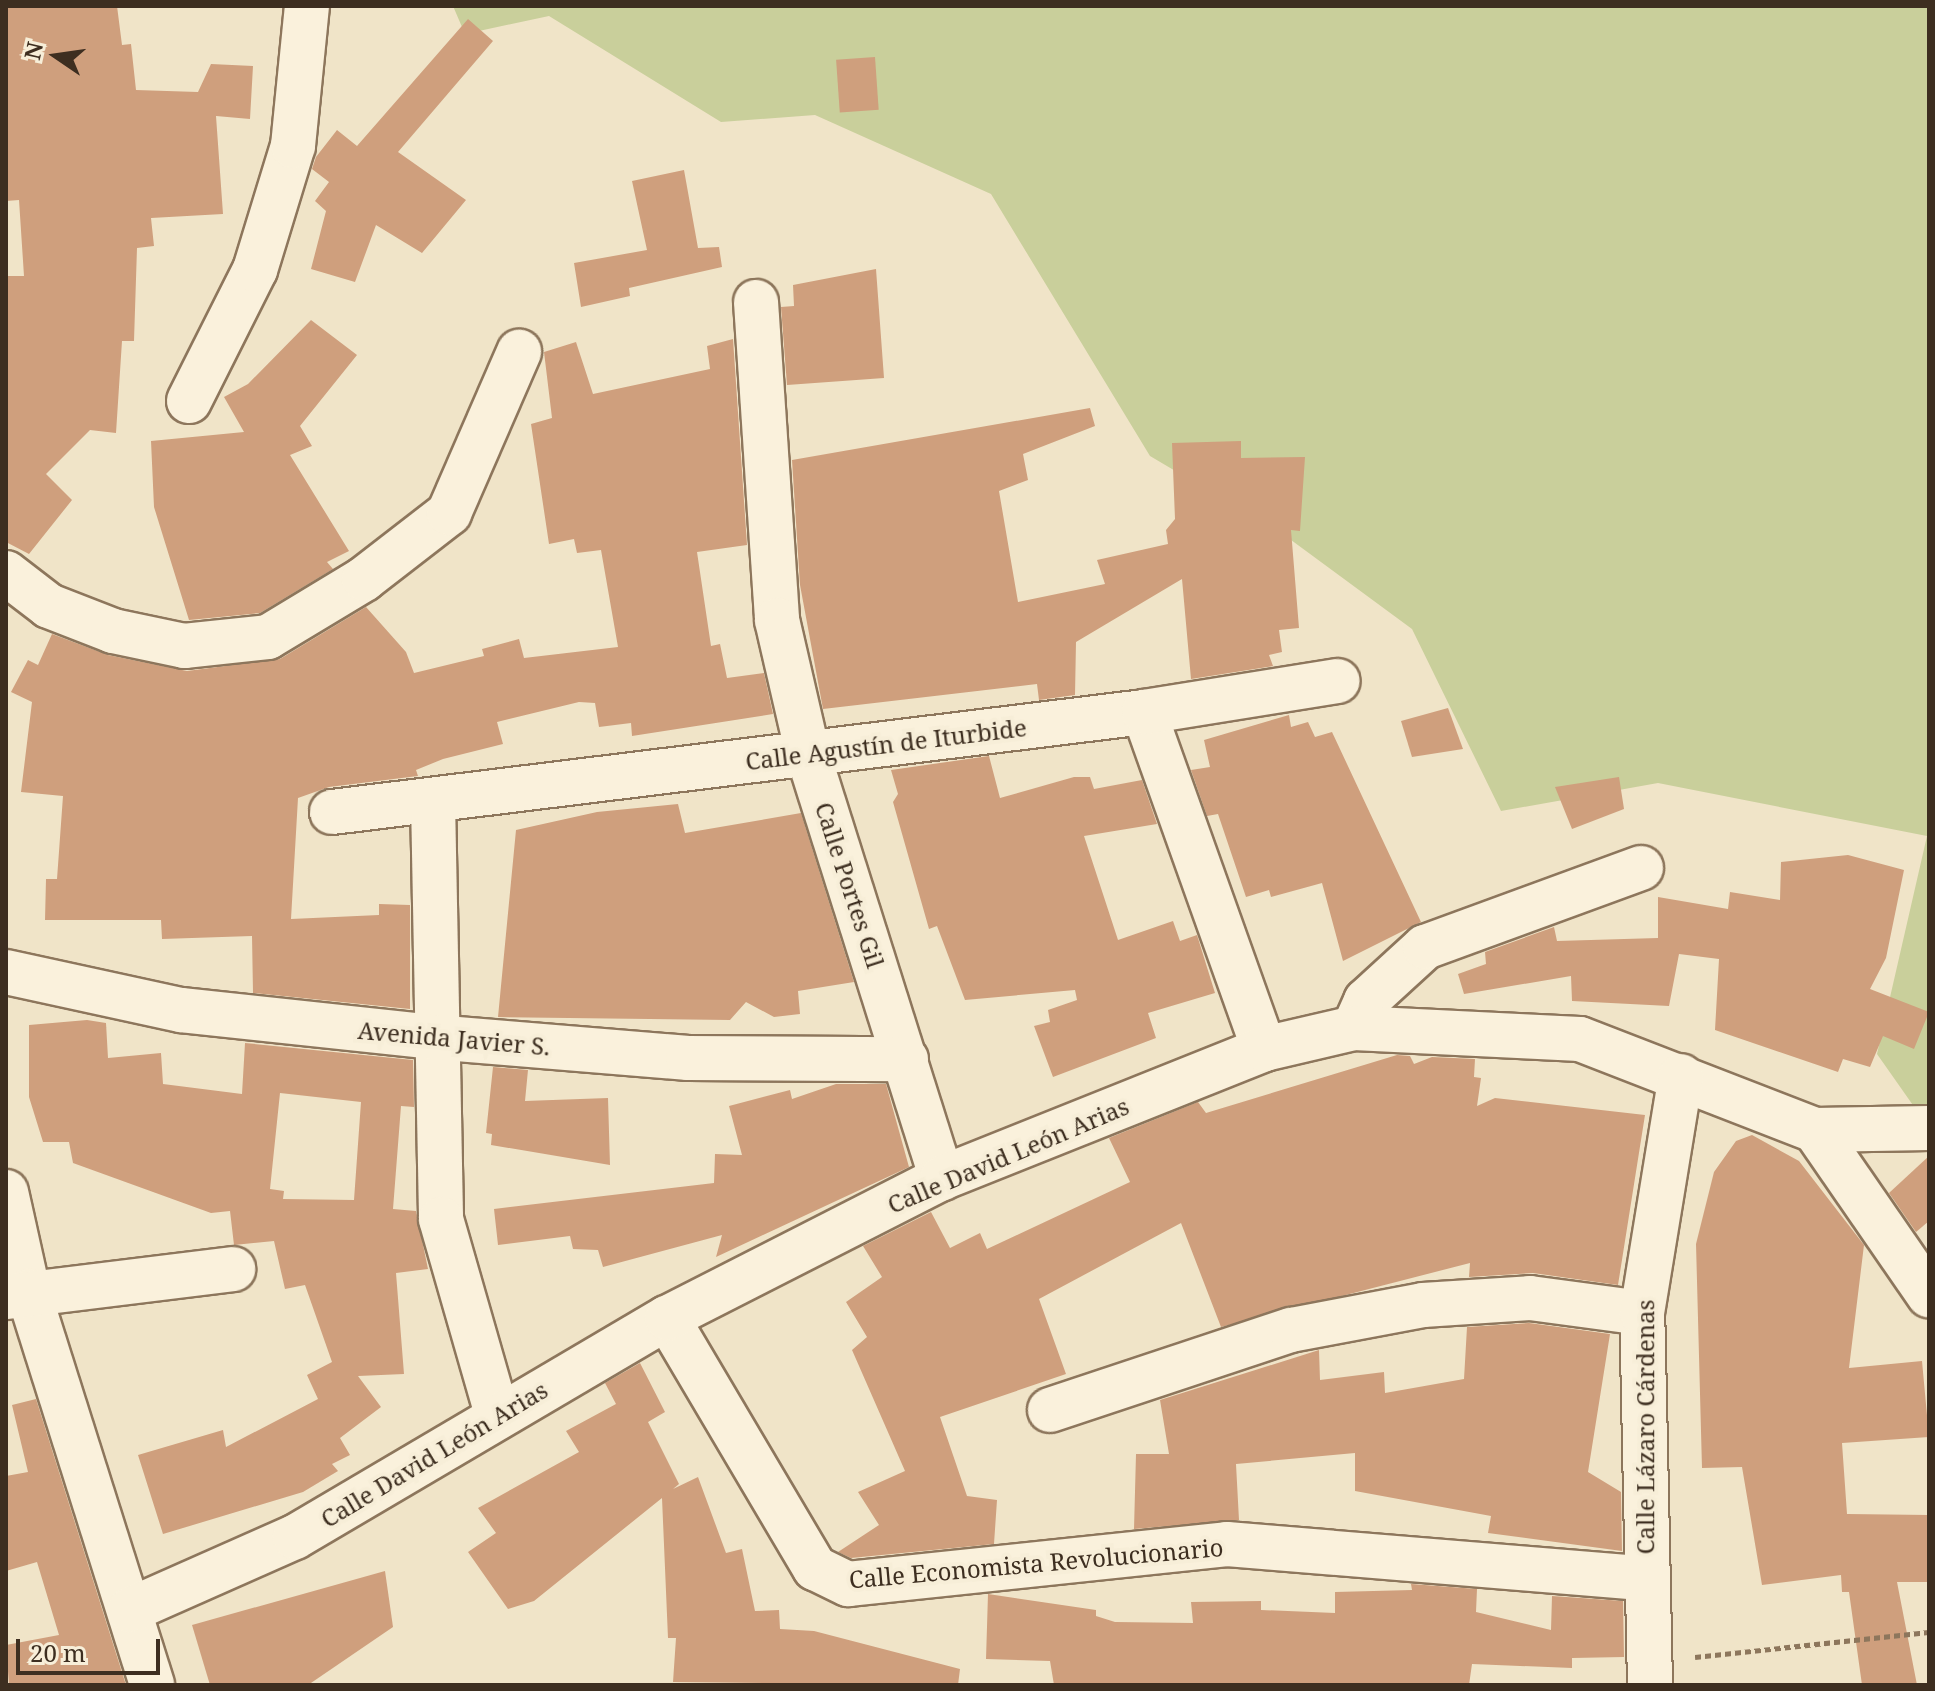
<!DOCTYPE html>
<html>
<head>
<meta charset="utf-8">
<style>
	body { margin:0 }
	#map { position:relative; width:1935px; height:1691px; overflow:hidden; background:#f0e4c8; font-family:"Noto Serif",serif }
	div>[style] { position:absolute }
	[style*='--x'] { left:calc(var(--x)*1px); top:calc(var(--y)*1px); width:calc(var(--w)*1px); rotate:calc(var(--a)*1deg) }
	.green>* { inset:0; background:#c9cf9b }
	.building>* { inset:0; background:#cf9f7d; transform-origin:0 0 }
	.path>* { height:5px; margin-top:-2.5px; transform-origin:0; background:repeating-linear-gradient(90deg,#8d765c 0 6px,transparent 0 10px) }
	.roads { filter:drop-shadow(2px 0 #8d765c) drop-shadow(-2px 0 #8d765c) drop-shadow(0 2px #8d765c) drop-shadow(0 -2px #8d765c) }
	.minor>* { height:44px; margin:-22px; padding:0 22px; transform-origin:22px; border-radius:22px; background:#faf1dc }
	span { translate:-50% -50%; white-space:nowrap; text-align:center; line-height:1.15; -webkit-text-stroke:8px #f7eed8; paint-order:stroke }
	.street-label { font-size:24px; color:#3d2e20 }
	.frame { position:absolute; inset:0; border:8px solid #3d2e20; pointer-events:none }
	.north { position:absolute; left:16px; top:16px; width:80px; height:80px; -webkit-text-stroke:6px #f7eed8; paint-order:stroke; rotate:283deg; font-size:22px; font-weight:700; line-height:32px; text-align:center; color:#3d2e20 }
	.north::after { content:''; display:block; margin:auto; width:28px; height:36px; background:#3d2e20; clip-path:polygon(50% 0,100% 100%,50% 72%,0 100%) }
	.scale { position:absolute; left:16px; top:1639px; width:144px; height:36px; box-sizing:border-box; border:4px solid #3d2e20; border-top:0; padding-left:10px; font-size:24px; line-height:28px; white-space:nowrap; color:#3d2e20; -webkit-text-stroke:6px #f7eed8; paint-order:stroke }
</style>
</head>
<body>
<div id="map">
	<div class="green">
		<i style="clip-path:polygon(453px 6px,1929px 6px,1929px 1128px,1877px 1054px,1927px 836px,1658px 783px,1501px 811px,1412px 629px,1287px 537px,1150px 456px,991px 194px,815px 115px,721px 122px,549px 16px,465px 34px)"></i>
	</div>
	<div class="building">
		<i style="clip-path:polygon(6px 6px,117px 6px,122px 45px,131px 44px,136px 90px,198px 92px,211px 64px,253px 66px,250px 119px,216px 116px,223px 214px,151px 218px,154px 246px,137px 248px,134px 341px,122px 341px,116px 433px,90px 430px,46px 474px,72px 500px,29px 554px,6px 542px,6px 276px,24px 276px,19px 200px,6px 201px)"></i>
		<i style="clip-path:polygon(468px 19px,493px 41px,398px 152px,466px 200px,422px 253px,376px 225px,355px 282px,311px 269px,326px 211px,315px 201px,329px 182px,312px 169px,316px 157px,337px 130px,357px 146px)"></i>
		<i style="left:875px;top:57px;width:53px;height:39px;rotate:86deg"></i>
		<i style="clip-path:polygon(684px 170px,698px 248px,719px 247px,722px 267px,629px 288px,630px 296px,581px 307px,574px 263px,647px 250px,632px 181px)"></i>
		<i style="clip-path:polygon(876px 269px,884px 378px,787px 385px,781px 307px,794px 306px,793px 285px)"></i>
		<i style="clip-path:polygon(311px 320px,357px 355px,300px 426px,312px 446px,290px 455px,349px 551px,327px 562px,333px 569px,260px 613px,189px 620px,154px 507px,151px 441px,244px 432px,224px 397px,248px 384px)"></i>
		<i style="clip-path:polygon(733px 339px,747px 545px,697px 552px,711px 646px,720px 644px,727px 678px,764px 673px,773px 714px,632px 736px,631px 723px,599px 727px,595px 703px,579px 702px,497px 722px,503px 744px,443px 759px,416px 770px,418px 776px,329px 787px,298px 798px,291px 919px,379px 915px,379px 904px,410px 905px,410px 1009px,253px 993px,252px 936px,162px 939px,161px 920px,45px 920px,46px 879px,57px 879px,63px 796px,21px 792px,32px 702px,11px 692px,28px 660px,38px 665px,52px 634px,108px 655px,187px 671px,280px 659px,366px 607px,406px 652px,414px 673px,484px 656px,482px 649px,519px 639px,524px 658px,618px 647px,601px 550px,577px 553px,574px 539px,549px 544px,531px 424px,552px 418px,544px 352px,576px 342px,593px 394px,710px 369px,707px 346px)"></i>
		<i style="clip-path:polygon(1090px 408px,1095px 426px,1023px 454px,1028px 480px,999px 491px,1018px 602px,1105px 584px,1097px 560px,1168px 544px,1166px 530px,1175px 519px,1172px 443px,1241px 441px,1241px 458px,1305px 457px,1300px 531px,1291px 530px,1299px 628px,1279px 630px,1282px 652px,1269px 655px,1273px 666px,1191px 679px,1182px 579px,1076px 642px,1075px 695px,1039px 700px,1037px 684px,823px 709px,800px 585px,792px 460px)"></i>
		<i style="clip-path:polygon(1448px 708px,1463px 749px,1412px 757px,1401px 721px)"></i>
		<i style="clip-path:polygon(1289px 715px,1291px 727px,1308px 722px,1315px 737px,1332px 732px,1421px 922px,1343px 961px,1322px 883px,1271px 897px,1269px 890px,1246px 897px,1218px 814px,1207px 816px,1191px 770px,1210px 767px,1204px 740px)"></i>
		<i style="clip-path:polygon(989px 756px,1000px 798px,1074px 777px,1090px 777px,1094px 789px,1142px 780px,1157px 824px,1084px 836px,1118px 940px,1173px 921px,1180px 941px,1197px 935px,1215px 993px,1148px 1013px,1156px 1038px,1053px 1077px,1034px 1026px,1050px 1022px,1048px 1010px,1077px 1000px,1075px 990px,965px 1000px,937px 926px,929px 929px,893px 802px,898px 794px,891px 770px)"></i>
		<i style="clip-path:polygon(1619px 777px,1624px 809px,1572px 829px,1555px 787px)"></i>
		<i style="clip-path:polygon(678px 804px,685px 833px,801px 813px,854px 982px,798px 991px,800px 1014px,774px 1017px,746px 1002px,730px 1020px,498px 1017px,516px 830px,597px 812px)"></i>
		<i style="clip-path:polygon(1848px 855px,1904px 870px,1886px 958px,1870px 989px,1929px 1012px,1914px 1049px,1883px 1036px,1870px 1067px,1843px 1059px,1838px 1072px,1715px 1030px,1719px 959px,1679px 954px,1669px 1006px,1572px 1001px,1571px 976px,1464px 994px,1458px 974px,1486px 964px,1485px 952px,1554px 927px,1557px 941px,1658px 938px,1658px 897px,1728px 909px,1730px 892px,1780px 900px,1781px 862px)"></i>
		<i style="clip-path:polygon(evenodd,87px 1020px,106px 1023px,108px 1058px,161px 1053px,163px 1084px,242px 1094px,245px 1043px,413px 1060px,414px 1107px,401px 1106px,393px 1209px,416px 1211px,428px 1269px,396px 1273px,404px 1374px,358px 1376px,381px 1407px,340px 1438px,350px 1455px,332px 1464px,338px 1471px,303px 1492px,163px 1534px,138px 1455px,223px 1430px,226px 1447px,318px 1399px,307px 1375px,332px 1362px,305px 1285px,285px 1289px,274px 1241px,234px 1245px,230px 1211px,211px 1213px,73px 1163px,69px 1142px,43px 1142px,29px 1097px,29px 1025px,87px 1020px,280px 1093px,361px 1102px,354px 1200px,283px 1199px,284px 1191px,270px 1189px,280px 1093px)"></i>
		<i style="clip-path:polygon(1397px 1055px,1410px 1056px,1414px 1064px,1432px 1057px,1475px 1059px,1474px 1077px,1481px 1078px,1477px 1106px,1495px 1098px,1645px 1115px,1618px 1285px,1533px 1273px,1469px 1277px,1470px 1263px,1221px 1327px,1181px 1223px,1039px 1299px,1066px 1374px,940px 1417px,967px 1496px,997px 1500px,994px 1544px,851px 1558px,838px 1552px,879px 1525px,858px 1492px,905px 1471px,852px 1350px,867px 1337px,846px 1302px,882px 1277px,863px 1246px,931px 1212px,950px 1248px,980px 1233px,987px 1249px,1130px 1182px,1109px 1138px,1198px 1102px,1206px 1113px)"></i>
		<i style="clip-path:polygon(493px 1067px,528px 1070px,525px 1101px,608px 1098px,610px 1165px,491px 1145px,492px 1134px,486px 1133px)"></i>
		<i style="clip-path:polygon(836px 1084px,886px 1084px,909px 1167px,716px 1257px,722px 1235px,603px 1267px,598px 1250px,573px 1249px,570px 1236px,498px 1245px,494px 1209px,714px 1183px,715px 1154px,742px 1155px,729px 1106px,790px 1090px,792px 1099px)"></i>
		<i style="clip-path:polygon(1752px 1135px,1799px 1161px,1864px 1245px,1849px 1368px,1922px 1361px,1929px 1437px,1842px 1443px,1847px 1514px,1929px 1515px,1929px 1582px,1897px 1582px,1917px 1685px,1862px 1685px,1849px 1592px,1842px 1592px,1841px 1575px,1762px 1585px,1742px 1467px,1702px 1468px,1696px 1244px,1714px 1172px,1736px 1141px)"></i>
		<i style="clip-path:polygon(1929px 1156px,1929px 1221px,1916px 1232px,1889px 1193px)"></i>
		<i style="clip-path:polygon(1529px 1323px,1610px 1334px,1588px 1472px,1621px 1492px,1622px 1551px,1488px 1533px,1491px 1516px,1355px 1491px,1355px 1453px,1236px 1464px,1239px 1520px,1134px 1529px,1136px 1454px,1169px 1454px,1160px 1400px,1319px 1350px,1320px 1380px,1384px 1372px,1385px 1393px,1464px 1379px,1467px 1327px)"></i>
		<i style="clip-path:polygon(640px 1363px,665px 1412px,648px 1422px,679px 1484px,673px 1489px,698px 1477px,726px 1553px,742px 1549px,755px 1611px,779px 1610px,780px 1629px,814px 1631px,960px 1669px,958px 1685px,673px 1682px,676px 1638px,668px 1638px,662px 1498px,534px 1601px,508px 1609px,468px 1552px,496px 1533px,478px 1508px,579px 1452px,566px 1431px,616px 1404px,605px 1383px)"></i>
		<i style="clip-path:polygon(36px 1399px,126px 1685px,9px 1685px,6px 1645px,59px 1635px,37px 1562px,6px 1571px,6px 1476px,28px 1472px,12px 1405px)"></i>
		<i style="clip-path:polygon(385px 1571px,393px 1627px,308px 1685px,210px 1685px,192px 1625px)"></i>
		<i style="clip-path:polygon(1411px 1584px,1477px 1589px,1476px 1612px,1551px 1630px,1552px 1596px,1623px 1601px,1624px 1657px,1572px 1658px,1572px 1668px,1472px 1664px,1469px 1685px,1054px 1685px,1050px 1661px,986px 1659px,988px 1594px,1096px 1610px,1096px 1616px,1115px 1622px,1193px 1623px,1191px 1602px,1261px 1601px,1261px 1610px,1335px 1613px,1335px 1592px,1412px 1590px)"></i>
	</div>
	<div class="path">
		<i style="--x:1695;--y:1657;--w:235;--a:-6.1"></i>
	</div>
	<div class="roads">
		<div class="minor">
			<i style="--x:756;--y:302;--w:319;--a:86.2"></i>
			<i style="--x:777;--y:620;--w:138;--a:77"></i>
			<i style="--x:808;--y:754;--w:445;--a:72.5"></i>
			<i style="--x:189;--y:401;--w:147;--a:-63.3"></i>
			<i style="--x:255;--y:270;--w:130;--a:-73"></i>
			<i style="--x:293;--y:146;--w:141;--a:-84.3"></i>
			<i style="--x:6;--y:573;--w:54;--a:37.5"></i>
			<i style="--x:49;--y:606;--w:69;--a:21.3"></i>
			<i style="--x:113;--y:631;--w:73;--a:11.9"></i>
			<i style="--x:184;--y:646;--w:84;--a:-6.1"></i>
			<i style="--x:268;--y:637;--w:112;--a:-31.1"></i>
			<i style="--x:364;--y:579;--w:108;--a:-37.8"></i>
			<i style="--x:449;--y:513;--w:176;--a:-66.5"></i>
			<i style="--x:1144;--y:712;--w:358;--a:70.4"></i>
			<i style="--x:433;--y:800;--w:419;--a:88.9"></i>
			<i style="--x:441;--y:1219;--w:203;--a:74"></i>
			<i style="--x:332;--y:812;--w:818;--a:-7.02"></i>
			<i style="--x:1144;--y:712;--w:196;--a:-9.1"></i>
			<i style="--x:6;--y:972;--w:179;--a:12.3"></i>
			<i style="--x:181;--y:1010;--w:253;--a:6.1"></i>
			<i style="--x:433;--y:1037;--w:256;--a:4.7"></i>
			<i style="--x:688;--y:1058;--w:218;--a:0.3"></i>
			<i style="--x:1354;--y:1028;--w:30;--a:-66"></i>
			<i style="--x:1366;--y:1001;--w:80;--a:-42.5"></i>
			<i style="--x:1425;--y:947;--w:230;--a:-20.1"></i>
			<i style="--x:1815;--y:1130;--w:201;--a:55.4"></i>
			<i style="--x:6;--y:1192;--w:101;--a:77.5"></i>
			<i style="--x:28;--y:1291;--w:413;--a:72.5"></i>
			<i style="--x:6;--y:1297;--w:229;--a:-7"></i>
			<i style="--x:667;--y:1318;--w:291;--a:59.4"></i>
			<i style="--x:815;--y:1568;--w:37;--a:26"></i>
			<i style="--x:848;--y:1584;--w:381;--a:-6"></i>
			<i style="--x:1227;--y:1544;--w:419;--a:4.7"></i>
			<i style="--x:1050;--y:1410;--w:254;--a:-18.4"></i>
			<i style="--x:1291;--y:1330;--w:134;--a:-10.7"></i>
			<i style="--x:1423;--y:1305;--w:107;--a:-3.7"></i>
			<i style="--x:1530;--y:1298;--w:113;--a:7.6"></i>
			<i style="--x:130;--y:1610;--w:180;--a:-23.9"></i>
			<i style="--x:295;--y:1537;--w:432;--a:-30.5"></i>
			<i style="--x:667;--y:1318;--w:309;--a:-27"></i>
			<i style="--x:942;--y:1178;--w:347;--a:-21.8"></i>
			<i style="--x:1264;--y:1049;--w:92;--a:-13.1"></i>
			<i style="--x:1354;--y:1028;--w:226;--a:2.8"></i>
			<i style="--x:1580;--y:1039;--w:252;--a:21.2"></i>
			<i style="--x:1815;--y:1130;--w:114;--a:-1"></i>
			<i style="--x:1650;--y:1685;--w:372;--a:-91.2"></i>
			<i style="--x:1642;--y:1313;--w:240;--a:-80.7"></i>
		</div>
	</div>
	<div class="street-label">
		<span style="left:886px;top:744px;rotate:-7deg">Calle Agustín de Iturbide</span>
		<span style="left:850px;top:885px;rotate:72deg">Calle Portes Gil</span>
		<span style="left:454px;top:1038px;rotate:5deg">Avenida Javier S.</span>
		<span style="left:1008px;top:1155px;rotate:-23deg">Calle David León Arias</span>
		<span style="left:1645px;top:1427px;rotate:-90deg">Calle Lázaro Cárdenas</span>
		<span style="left:434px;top:1454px;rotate:-31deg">Calle David León Arias</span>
		<span style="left:1036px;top:1563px;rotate:-5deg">Calle Economista Revolucionario</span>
	</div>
	<div class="frame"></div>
	<div class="north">N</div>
	<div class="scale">20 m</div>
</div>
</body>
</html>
